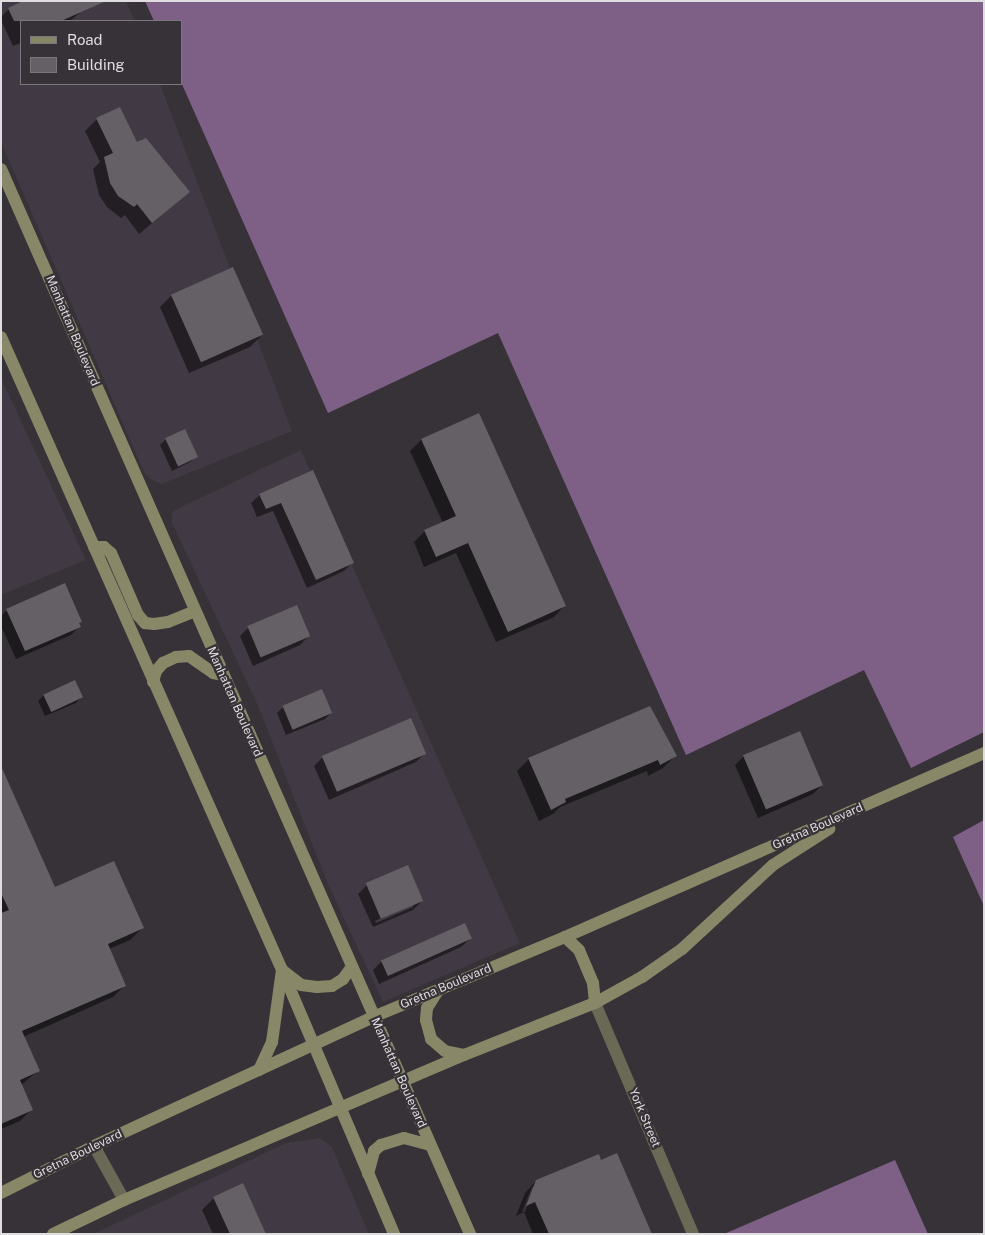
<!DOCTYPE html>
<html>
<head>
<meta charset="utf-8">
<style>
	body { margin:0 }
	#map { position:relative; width:985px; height:1235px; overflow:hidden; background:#363237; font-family:"Public Sans",sans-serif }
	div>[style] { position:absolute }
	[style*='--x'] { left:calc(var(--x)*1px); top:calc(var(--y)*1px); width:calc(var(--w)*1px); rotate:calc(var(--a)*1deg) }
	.built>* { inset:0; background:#413943 }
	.forest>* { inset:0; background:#7e6086 }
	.shadow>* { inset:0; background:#0007 }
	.building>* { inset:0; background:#656066; transform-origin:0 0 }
	.street>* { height:12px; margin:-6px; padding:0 6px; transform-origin:6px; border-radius:6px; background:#6a6955 }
	.secondary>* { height:12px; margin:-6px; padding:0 6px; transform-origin:6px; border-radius:6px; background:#888767 }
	span { translate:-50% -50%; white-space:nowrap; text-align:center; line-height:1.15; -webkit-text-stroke:4.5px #363237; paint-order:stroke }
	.street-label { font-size:12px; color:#dfdde0 }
	.frame { position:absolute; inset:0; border:2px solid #dfdde0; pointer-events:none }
	.legend { position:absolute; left:20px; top:20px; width:162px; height:65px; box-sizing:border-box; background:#363237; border:1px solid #7a767b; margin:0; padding:6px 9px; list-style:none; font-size:15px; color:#dfdde0 }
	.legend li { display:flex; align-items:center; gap:10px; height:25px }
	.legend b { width:25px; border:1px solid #7a767b }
</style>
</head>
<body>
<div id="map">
	<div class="built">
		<i style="clip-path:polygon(1px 1px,126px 1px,135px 21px,21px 21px,21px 84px,160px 84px,292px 431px,162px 484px,152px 480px,144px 472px,1px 142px)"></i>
		<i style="clip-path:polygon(1px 378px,86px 560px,1px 595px)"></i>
		<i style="clip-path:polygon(301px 450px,520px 943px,383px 1002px,327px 882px,259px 708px,172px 523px,172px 512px,181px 507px)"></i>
		<i style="clip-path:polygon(320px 1138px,332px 1147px,369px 1234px,93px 1234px,286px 1143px)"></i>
	</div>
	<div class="forest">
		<i style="clip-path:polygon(145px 1px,984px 1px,984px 732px,911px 768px,864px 670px,686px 755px,498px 333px,328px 413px,181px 82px,181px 21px,154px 21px)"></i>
		<i style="clip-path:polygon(984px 820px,984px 906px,953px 837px)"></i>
		<i style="clip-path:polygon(895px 1160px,928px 1234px,724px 1234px)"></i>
	</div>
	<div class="shadow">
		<i style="clip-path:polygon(9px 9px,82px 11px,70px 21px,21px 21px,21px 43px,13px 46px,1px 20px,1px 17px)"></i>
		<i style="clip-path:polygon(97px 119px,136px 144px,189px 192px,139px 234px,125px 215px,121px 218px,107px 207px,99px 195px,93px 169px,100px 162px,85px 131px)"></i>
		<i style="clip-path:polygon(172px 295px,262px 335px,250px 347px,189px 373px,160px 307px)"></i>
		<i style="clip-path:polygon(478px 414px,565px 605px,554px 617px,496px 642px,456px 553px,424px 567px,414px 542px,425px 531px,443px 523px,410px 451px,421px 440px)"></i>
		<i style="clip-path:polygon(166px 439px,196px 457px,190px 462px,172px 471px,160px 445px)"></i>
		<i style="clip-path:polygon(313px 472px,353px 562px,344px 571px,307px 588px,273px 511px,257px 517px,251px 503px,260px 495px)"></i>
		<i style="clip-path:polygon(7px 610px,78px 623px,80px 626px,71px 635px,16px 659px,1px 626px,1px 616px)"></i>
		<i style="clip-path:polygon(248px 628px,309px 636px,300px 645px,253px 666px,240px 636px)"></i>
		<i style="clip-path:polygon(322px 691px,331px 713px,325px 719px,286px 735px,277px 713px,282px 708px)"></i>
		<i style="clip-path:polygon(44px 695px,81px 697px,76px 703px,45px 716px,38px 701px)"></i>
		<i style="clip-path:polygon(425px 753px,416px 762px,329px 800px,314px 766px,323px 757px)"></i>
		<i style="clip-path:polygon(675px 756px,663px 768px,648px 776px,647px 771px,560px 807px,553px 814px,539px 821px,517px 771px,529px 759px)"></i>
		<i style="clip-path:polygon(744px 756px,822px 785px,813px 794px,758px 818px,735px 765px)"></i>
		<i style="clip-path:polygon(1px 780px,54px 888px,142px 928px,130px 940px,109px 949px,125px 985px,113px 997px,23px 1037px,38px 1071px,21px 1085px,32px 1109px,20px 1121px,1px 1129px)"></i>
		<i style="clip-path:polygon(evenodd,367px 885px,422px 901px,413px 910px,373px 927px,358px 894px,367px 885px,413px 904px,413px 907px,376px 923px,375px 921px,413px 904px)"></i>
		<i style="clip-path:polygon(470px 939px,461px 947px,379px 984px,373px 970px,382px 961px)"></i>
		<i style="clip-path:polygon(evenodd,601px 1161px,650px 1234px,533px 1234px,524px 1212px,516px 1216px,525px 1193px,536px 1181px,601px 1161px,532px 1187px,534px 1187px,525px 1212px,522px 1212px,532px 1187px)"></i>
		<i style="clip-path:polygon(214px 1198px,264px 1234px,213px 1234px,202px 1210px)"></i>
	</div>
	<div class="building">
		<i style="clip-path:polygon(23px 1px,106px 1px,61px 21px,14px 21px,8px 8px)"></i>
		<i style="clip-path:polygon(120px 107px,137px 142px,146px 138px,190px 192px,152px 223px,137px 204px,134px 207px,118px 196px,110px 183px,104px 157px,113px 153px,96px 118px)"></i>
		<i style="left:233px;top:267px;width:74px;height:68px;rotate:66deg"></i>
		<i style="clip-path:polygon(479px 413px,566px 606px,508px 632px,468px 543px,436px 557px,424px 530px,456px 516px,421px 439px)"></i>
		<i style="left:185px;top:429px;width:31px;height:22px;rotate:65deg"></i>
		<i style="clip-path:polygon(313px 470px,354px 563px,316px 580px,281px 503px,266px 509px,259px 494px)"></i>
		<i style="clip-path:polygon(65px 583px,82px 622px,79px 623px,81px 627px,25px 651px,6px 609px)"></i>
		<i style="left:297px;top:605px;width:34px;height:54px;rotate:67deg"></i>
		<i style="left:75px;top:680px;width:19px;height:35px;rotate:65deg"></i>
		<i style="left:322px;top:689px;width:26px;height:43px;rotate:67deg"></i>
		<i style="clip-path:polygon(650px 706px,677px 756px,660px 765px,658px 760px,565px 799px,566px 802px,551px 810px,528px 758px)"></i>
		<i style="left:411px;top:718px;width:39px;height:97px;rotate:67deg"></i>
		<i style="left:800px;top:731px;width:59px;height:62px;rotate:67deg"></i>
		<i style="clip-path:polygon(1px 766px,55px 887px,114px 861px,144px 928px,108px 944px,126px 986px,22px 1031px,40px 1071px,20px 1080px,33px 1110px,1px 1124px,1px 913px,9px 910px,1px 893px)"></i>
		<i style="left:408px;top:865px;width:39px;height:46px;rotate:67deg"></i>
		<i style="left:465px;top:923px;width:17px;height:92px;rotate:66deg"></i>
		<i style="clip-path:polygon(617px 1153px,652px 1234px,549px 1234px,535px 1202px,526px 1206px,536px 1180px,599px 1154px,601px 1160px)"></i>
		<i style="clip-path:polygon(243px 1183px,266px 1234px,230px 1234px,213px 1197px)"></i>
	</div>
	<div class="street">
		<i style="--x:595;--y:1003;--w:251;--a:67"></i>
		<i style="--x:94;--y:1146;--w:62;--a:60.9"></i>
	</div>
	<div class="secondary">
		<i style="--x:1;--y:169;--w:1164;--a:66.23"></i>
		<i style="--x:1;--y:337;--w:693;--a:66.06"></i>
		<i style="--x:282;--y:970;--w:287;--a:67"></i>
		<i style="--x:94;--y:547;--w:10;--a:0"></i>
		<i style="--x:104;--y:547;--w:9;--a:41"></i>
		<i style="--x:111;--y:553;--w:68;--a:66.5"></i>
		<i style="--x:138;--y:615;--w:11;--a:49"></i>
		<i style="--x:145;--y:623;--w:9;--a:6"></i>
		<i style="--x:154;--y:624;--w:14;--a:-8"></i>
		<i style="--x:168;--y:622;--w:29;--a:-22"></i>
		<i style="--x:153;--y:682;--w:11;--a:-75"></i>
		<i style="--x:156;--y:671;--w:11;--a:-49"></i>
		<i style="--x:163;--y:663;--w:14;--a:-25"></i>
		<i style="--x:176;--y:657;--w:13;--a:-4"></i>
		<i style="--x:189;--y:656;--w:29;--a:35"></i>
		<i style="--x:213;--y:673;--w:10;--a:11"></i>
		<i style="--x:565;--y:937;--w:19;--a:43"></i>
		<i style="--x:579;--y:950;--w:36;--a:67"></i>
		<i style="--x:593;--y:983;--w:20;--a:84"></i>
		<i style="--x:437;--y:992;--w:19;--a:122"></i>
		<i style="--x:427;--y:1008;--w:12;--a:95"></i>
		<i style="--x:426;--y:1020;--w:20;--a:75"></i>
		<i style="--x:431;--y:1039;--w:18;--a:41"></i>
		<i style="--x:445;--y:1051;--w:19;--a:12"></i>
		<i style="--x:259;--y:1070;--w:31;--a:-65"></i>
		<i style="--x:272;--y:1042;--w:73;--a:-82.1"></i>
		<i style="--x:282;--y:970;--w:24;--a:38"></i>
		<i style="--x:301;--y:985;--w:16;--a:7"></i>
		<i style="--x:317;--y:987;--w:15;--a:-4"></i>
		<i style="--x:332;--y:986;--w:13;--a:-32"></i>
		<i style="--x:343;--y:979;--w:14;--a:-54"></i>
		<i style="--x:368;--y:1174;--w:24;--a:-75"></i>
		<i style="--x:374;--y:1151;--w:9;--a:-41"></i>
		<i style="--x:381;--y:1145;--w:24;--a:-17"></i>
		<i style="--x:404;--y:1138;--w:27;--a:15"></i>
		<i style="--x:1;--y:1193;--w:104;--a:-26.8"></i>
		<i style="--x:94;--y:1146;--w:307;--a:-24.8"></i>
		<i style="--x:373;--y:1017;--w:208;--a:-22.6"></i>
		<i style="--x:565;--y:937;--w:458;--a:-23.7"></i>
		<i style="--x:53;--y:1234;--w:79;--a:-25.6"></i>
		<i style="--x:124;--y:1200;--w:370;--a:-23.1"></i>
		<i style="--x:464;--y:1055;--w:141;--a:-21.7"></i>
		<i style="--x:595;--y:1003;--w:54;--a:-29"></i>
		<i style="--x:642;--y:977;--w:49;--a:-35"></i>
		<i style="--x:682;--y:949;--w:124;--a:-42.7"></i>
		<i style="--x:773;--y:865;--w:67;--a:-32.7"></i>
	</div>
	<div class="street-label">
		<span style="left:72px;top:331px;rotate:67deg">Manhattan Boulevard</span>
		<span style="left:234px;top:702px;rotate:66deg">Manhattan Boulevard</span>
		<span style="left:818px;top:827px;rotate:-24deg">Gretna Boulevard</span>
		<span style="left:446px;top:987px;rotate:-23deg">Gretna Boulevard</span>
		<span style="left:398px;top:1073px;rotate:66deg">Manhattan Boulevard</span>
		<span style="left:644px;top:1118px;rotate:67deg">York Street</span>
		<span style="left:78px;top:1155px;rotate:-26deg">Gretna Boulevard</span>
	</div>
	<div class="frame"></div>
	<ul class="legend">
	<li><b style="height:6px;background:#888767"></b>Road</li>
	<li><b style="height:14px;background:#656066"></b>Building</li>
	</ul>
</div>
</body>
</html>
